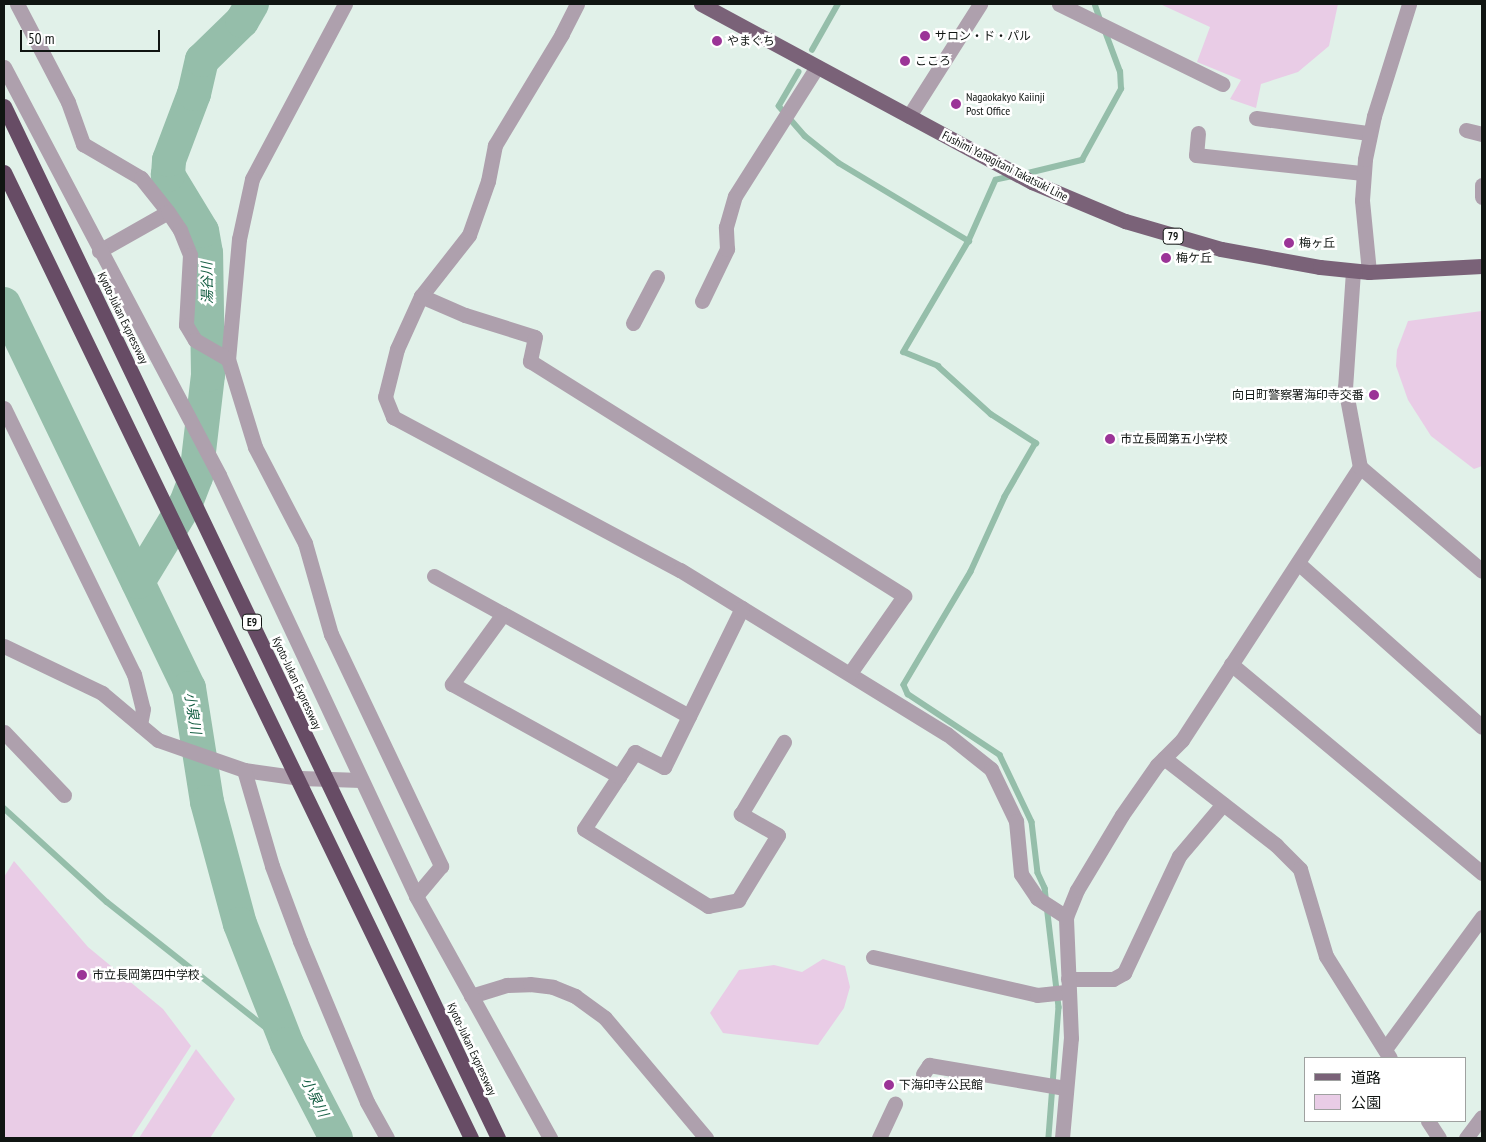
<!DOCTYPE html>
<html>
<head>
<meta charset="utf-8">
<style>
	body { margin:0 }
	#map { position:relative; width:1486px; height:1142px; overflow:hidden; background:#e1f1e9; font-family:"PT Sans Narrow","Noto Sans JP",sans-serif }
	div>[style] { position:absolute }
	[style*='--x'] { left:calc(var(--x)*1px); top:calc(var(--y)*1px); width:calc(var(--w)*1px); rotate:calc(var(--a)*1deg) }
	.green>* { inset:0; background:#e9cce6 }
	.stream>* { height:5.5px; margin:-2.75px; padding:0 2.75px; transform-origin:2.75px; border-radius:2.75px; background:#95beaa }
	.river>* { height:34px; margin:-17px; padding:0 17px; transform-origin:17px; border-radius:17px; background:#95beaa }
	.minor>* { height:15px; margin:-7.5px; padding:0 7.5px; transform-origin:7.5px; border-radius:7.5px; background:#aea0ad }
	.tertiary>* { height:15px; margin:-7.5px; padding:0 7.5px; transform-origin:7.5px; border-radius:7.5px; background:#aea0ad }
	.primary>* { height:15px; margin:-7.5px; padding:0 7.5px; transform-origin:7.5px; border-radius:7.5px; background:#7a6278 }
	.motorway-bridge>* { height:15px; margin:-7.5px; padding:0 7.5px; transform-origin:7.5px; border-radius:7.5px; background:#674c65 }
	.dots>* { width:14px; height:14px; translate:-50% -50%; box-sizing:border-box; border:2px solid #fff; border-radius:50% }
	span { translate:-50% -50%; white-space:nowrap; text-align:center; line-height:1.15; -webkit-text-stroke:5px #fff; paint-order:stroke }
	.shield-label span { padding:1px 4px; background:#fff; border:1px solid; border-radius:4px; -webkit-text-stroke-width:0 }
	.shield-label { font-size:11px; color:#101512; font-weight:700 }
	.poi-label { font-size:12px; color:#101512 }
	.left { translate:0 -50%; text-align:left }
	.right { translate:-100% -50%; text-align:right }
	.street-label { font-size:12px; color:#101512 }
	.water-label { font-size:14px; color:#155e43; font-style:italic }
	.frame { position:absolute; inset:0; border:5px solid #101512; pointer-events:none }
	.legend { position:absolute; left:1304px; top:1057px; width:162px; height:65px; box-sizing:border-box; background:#fff; border:1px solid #9fa1a0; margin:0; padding:6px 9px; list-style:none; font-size:15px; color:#101512 }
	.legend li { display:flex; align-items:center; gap:10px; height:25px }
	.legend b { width:25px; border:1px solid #9fa1a0 }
	.scale { position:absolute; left:20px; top:30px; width:140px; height:22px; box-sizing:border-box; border:2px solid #101512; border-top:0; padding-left:6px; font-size:15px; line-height:18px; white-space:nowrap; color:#101512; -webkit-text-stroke:4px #fff; paint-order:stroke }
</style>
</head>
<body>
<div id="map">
	<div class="green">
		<i style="clip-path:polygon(1160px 4px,1338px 4px,1329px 46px,1298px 72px,1261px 84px,1256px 108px,1230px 99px,1241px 80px,1197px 62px,1210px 27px)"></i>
		<i style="clip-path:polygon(1482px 311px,1482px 466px,1474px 469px,1431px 436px,1408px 400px,1396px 366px,1397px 350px,1408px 321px)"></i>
		<i style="clip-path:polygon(14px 861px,88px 947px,163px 1009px,191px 1046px,131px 1138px,4px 1138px,4px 877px)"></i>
		<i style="clip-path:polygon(823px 959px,845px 966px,850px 987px,844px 1008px,818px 1045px,723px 1033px,710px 1013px,739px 970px,774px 965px,802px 972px)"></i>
		<i style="clip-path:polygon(196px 1049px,235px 1099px,210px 1138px,139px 1138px)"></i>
	</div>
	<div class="stream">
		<i style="--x:1095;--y:4;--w:18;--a:71"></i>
		<i style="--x:812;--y:50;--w:53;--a:-60.5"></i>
		<i style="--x:799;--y:72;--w:39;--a:120"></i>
		<i style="--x:779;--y:106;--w:40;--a:49"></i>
		<i style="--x:805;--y:136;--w:43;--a:38.5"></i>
		<i style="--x:839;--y:163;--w:152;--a:31"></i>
		<i style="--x:1024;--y:174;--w:60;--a:-13.6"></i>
		<i style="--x:1082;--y:160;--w:81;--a:-61.2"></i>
		<i style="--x:1121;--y:89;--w:17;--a:-93"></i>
		<i style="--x:1120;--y:72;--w:46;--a:-110.4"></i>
		<i style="--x:1015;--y:176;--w:19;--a:168"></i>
		<i style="--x:996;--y:180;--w:67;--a:113.9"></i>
		<i style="--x:969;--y:241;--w:129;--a:120.4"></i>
		<i style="--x:904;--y:352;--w:37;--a:22"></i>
		<i style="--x:938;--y:366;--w:72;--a:42.2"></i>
		<i style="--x:991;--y:414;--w:54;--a:32.8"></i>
		<i style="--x:1036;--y:443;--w:62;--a:119.9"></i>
		<i style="--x:1005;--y:497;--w:82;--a:114.4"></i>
		<i style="--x:971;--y:572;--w:131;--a:120.7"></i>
		<i style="--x:904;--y:685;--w:10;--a:66"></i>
		<i style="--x:908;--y:694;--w:110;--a:33.5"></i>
		<i style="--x:1000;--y:755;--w:74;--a:64.5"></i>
		<i style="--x:1032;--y:822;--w:51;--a:83.3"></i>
		<i style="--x:1038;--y:873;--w:17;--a:65"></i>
		<i style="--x:1045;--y:888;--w:120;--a:83.3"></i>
		<i style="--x:1059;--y:1007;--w:131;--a:94.4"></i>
		<i style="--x:4;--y:808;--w:139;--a:42.4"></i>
		<i style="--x:107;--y:902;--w:229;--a:38.3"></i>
	</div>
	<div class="river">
		<i style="--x:4;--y:304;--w:426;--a:64.3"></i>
		<i style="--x:189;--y:688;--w:115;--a:81"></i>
		<i style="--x:207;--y:802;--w:126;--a:74.9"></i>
		<i style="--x:240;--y:924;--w:129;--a:68.6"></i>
		<i style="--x:287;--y:1044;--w:106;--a:62.5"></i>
		<i style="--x:138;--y:582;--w:92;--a:-58.7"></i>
		<i style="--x:186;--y:503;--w:28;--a:-69"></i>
		<i style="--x:196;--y:477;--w:103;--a:-83.3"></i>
		<i style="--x:208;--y:375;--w:122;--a:-90.9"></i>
		<i style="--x:206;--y:253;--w:22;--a:-100"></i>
		<i style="--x:202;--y:231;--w:66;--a:-121.3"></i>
		<i style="--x:168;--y:175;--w:15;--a:-86"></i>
		<i style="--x:169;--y:160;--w:71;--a:-69.3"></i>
		<i style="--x:194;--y:94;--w:35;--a:-77"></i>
		<i style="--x:202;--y:60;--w:56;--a:-44.3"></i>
		<i style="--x:242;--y:21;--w:20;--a:-60"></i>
	</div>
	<div class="minor">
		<i style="--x:17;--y:4;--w:110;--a:62.5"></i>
		<i style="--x:68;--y:102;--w:45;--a:70.3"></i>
		<i style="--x:83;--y:144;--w:67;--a:30.4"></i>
		<i style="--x:141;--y:178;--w:43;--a:51.5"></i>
		<i style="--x:345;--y:4;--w:198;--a:118"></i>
		<i style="--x:252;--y:179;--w:61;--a:102.2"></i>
		<i style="--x:239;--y:239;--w:121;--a:95.2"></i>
		<i style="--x:228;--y:359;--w:92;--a:72.9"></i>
		<i style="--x:255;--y:447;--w:108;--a:62.5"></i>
		<i style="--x:305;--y:543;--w:95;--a:74.1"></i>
		<i style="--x:331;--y:634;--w:257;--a:64.6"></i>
		<i style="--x:441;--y:866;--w:39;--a:130"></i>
		<i style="--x:577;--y:4;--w:34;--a:117"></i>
		<i style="--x:562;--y:34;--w:130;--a:121.1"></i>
		<i style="--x:495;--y:145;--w:37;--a:101"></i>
		<i style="--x:488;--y:181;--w:57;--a:109.4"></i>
		<i style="--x:469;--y:235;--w:78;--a:128.2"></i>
		<i style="--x:421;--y:296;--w:58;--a:114.4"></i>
		<i style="--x:397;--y:349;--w:49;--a:104"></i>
		<i style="--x:385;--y:397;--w:22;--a:68"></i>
		<i style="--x:393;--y:417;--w:325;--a:28.1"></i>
		<i style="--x:680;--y:570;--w:313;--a:31.6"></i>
		<i style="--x:947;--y:734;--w:56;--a:38.5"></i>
		<i style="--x:991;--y:769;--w:58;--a:64.3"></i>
		<i style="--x:1016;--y:821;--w:53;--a:84.6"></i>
		<i style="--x:1021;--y:874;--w:29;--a:56"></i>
		<i style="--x:1037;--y:898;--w:35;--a:33"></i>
		<i style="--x:1059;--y:4;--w:182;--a:26.1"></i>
		<i style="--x:909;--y:116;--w:133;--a:-57.6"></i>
		<i style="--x:1256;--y:118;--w:114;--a:7.6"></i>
		<i style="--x:1466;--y:130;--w:16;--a:14"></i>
		<i style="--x:1198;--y:133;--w:22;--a:95"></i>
		<i style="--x:1196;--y:155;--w:168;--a:6.2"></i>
		<i style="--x:1482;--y:185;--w:12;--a:90"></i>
		<i style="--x:99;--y:251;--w:79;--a:-29.5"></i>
		<i style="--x:168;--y:212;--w:22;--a:56"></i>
		<i style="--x:180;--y:230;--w:27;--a:68"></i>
		<i style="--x:190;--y:255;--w:70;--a:93.3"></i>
		<i style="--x:186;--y:325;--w:17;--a:59"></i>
		<i style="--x:195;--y:340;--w:38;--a:30"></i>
		<i style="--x:1369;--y:272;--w:72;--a:-95.6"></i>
		<i style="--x:1362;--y:200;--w:41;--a:-85.8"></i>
		<i style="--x:1365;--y:159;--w:44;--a:-78.2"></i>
		<i style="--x:1374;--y:116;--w:117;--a:-72.6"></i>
		<i style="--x:421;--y:296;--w:48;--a:23.4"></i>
		<i style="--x:465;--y:315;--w:73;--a:17.4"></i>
		<i style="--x:535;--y:337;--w:25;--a:102"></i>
		<i style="--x:530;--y:361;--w:442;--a:32.1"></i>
		<i style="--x:904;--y:596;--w:94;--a:125"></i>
		<i style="--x:702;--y:301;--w:58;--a:-64.3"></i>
		<i style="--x:727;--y:249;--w:22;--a:-93"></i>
		<i style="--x:726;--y:227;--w:32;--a:-74"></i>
		<i style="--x:735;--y:196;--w:153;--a:-57.6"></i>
		<i style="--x:633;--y:323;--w:52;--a:-62.4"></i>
		<i style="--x:4;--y:408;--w:296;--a:64"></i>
		<i style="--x:134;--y:674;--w:36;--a:76"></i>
		<i style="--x:143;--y:709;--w:16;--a:101"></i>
		<i style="--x:1298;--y:563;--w:246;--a:41.7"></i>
		<i style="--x:434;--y:576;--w:291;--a:28.8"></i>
		<i style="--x:742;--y:608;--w:177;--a:116.1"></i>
		<i style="--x:664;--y:767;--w:33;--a:-153"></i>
		<i style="--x:635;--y:752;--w:92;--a:123.5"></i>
		<i style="--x:584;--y:829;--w:146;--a:31.8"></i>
		<i style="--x:708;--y:906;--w:31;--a:-11"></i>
		<i style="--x:738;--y:900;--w:76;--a:-58.4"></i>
		<i style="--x:778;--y:835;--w:43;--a:-150.4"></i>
		<i style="--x:741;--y:814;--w:84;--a:-59.2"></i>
		<i style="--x:503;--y:614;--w:87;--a:126.1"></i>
		<i style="--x:452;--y:684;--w:191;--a:28.9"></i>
		<i style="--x:4;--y:646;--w:109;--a:25.6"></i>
		<i style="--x:102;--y:693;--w:73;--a:40"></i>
		<i style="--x:158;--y:740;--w:91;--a:19.2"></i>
		<i style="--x:244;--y:770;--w:57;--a:8.1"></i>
		<i style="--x:300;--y:778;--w:61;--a:1.9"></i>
		<i style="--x:1231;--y:664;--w:327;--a:39.8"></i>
		<i style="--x:4;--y:732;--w:87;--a:46.4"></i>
		<i style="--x:1164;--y:758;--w:142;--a:37.8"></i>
		<i style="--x:1276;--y:845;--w:34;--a:45"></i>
		<i style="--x:1300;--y:869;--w:91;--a:73.4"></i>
		<i style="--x:1326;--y:956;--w:120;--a:57.9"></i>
		<i style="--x:244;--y:770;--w:100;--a:73.7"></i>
		<i style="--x:272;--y:866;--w:80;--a:69.5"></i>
		<i style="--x:300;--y:941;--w:174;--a:67.4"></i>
		<i style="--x:367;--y:1102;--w:41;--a:60.9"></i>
		<i style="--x:873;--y:957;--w:168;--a:13"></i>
		<i style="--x:1037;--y:995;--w:31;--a:-6"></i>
		<i style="--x:1068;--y:979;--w:45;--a:0"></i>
		<i style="--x:1113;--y:979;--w:13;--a:-29"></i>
		<i style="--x:1124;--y:973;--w:129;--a:-64.8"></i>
		<i style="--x:1179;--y:856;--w:68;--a:-49.8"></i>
		<i style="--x:471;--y:996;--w:37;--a:-17"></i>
		<i style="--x:506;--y:985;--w:24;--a:-2"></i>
		<i style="--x:530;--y:984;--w:23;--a:7"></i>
		<i style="--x:553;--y:987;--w:24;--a:22"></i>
		<i style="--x:575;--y:996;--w:37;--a:36"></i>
		<i style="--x:605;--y:1018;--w:157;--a:49.9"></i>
		<i style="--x:1385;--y:1049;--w:164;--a:-53.7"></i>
		<i style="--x:923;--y:1074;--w:11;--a:-56"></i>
		<i style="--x:929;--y:1065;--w:138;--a:9.6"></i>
		<i style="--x:1428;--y:1121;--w:20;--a:57"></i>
		<i style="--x:879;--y:1138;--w:38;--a:-65"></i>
		<i style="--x:1062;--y:1138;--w:100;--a:-84.9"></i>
		<i style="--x:1071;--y:1038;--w:121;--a:-92.4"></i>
		<i style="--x:1066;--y:917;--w:29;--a:-68"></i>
		<i style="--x:1077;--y:890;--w:87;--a:-59"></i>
		<i style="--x:1122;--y:815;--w:61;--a:-55"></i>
		<i style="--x:1157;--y:765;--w:35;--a:-45"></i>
		<i style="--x:1182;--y:740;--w:326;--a:-56.9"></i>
		<i style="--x:1466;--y:1138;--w:26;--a:-53"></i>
	</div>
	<div class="tertiary">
		<i style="--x:4;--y:67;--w:461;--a:62.2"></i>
		<i style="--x:219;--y:475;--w:465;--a:64.9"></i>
		<i style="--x:416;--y:896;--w:277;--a:61"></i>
		<i style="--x:1353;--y:271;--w:116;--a:93.9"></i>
		<i style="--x:1345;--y:387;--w:81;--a:79.4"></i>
		<i style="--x:1360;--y:467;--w:160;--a:40.4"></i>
	</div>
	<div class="primary">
		<i style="--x:701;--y:4;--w:376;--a:28.3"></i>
		<i style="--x:1032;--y:182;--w:101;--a:22.8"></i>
		<i style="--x:1125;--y:221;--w:100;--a:16.3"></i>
		<i style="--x:1221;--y:249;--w:101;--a:10.3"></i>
		<i style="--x:1320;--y:267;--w:49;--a:5.8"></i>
		<i style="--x:1369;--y:272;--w:113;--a:-3"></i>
	</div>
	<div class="motorway-bridge">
		<i style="--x:4;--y:106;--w:1144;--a:64.42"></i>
		<i style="--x:4;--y:172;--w:1073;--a:64.2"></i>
	</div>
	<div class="dots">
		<i style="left:925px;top:36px;background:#9b3497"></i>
		<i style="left:717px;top:41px;background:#9b3497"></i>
		<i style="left:905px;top:61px;background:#9b3497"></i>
		<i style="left:956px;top:104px;background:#9b3497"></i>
		<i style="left:1289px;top:243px;background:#9b3497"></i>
		<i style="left:1166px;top:258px;background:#9b3497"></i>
		<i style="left:1374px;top:395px;background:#9b3497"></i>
		<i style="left:1110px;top:439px;background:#9b3497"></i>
		<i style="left:82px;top:975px;background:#9b3497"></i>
		<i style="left:889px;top:1085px;background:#9b3497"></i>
	</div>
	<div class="shield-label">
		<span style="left:1173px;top:236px">79</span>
		<span style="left:252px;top:622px">E9</span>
	</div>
	<div class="poi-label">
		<span class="left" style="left:935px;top:36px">サロン・ド・パル</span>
		<span class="left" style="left:727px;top:41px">やまぐち</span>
		<span class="left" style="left:915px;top:61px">こころ</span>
		<span class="left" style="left:966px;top:104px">Nagaokakyo Kaiinji<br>Post Office</span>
		<span class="left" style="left:1299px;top:243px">梅ヶ丘</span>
		<span class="left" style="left:1176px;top:258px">梅ケ丘</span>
		<span class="right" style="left:1364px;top:395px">向日町警察署海印寺交番</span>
		<span class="left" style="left:1120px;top:439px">市立長岡第五小学校</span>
		<span class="left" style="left:92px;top:975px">市立長岡第四中学校</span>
		<span class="left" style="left:899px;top:1085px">下海印寺公民館</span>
	</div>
	<div class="street-label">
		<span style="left:1005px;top:166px;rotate:27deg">Fushimi Yanagitani Takatsuki Line</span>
		<span style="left:123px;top:318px;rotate:64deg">Kyoto-Jukan Expressway</span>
		<span style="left:297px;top:683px;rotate:65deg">Kyoto-Jukan Expressway</span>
		<span style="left:472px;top:1049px;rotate:65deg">Kyoto-Jukan Expressway</span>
	</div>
	<div class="water-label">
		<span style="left:207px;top:283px;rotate:-91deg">湯谷川</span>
		<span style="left:193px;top:713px;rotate:81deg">小泉川</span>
		<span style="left:315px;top:1097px;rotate:63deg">小泉川</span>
	</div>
	<div class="frame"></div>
	<ul class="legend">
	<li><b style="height:6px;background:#7a6278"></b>道路</li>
	<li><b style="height:14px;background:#e9cce6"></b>公園</li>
	</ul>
	<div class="scale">50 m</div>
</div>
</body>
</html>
